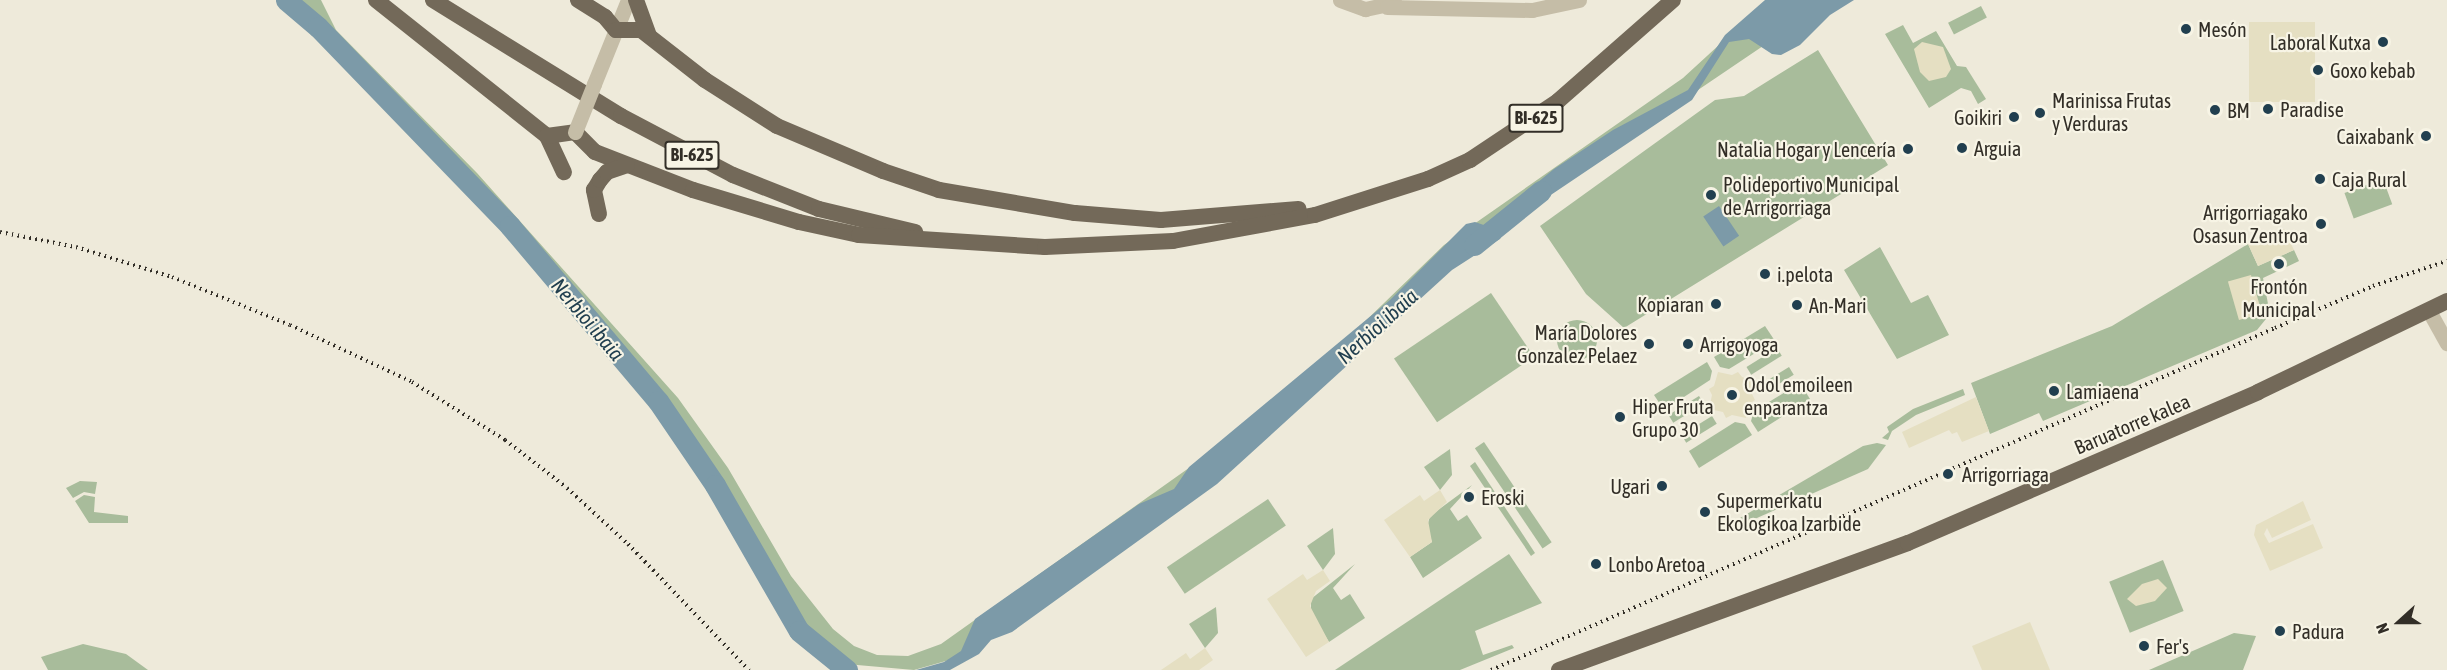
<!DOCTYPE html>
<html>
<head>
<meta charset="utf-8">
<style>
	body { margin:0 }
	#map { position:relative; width:2447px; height:670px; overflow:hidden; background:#eeeada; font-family:"Asap Condensed",sans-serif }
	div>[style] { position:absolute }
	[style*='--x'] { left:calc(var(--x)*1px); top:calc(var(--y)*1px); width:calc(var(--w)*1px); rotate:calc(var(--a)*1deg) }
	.green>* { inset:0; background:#a8bc9b; transform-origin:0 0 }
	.round { border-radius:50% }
	.plaza>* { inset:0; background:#e5dfc2; transform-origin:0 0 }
	.water>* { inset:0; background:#7c9aa8; transform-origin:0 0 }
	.river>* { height:21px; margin:-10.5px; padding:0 10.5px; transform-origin:10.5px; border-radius:10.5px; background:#7c9aa8 }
	.tertiary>* { height:15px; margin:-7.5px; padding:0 7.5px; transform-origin:7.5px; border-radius:7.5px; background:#c5bda7 }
	.primary>* { height:16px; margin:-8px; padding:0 8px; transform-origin:8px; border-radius:8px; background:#736959 }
	.rail>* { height:4px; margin-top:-2px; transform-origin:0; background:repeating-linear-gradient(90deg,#322e27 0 1.5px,transparent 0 6px) }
	.tertiary-bridge>* { height:15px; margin:-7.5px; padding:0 7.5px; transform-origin:7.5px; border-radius:7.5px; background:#c5bda7 }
	.dots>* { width:16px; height:16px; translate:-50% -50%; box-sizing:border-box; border:3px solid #f7f4e5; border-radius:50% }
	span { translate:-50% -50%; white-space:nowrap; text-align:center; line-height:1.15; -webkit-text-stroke:4.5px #f7f4e5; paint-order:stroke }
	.shield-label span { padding:2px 4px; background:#f7f4e5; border:2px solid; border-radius:4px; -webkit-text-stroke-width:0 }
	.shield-label { font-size:18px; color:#322e27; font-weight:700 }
	.poi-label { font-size:20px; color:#322e27 }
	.left { translate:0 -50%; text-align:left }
	.right { translate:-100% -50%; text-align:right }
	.street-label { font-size:20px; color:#322e27 }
	.water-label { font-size:21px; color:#213f4f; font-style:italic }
	.north { position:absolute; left:2369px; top:592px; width:60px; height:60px; -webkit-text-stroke:4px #f7f4e5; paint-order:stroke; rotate:249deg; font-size:16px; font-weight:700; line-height:24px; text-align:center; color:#322e27 }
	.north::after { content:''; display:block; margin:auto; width:21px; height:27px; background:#322e27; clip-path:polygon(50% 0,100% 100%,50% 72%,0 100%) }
</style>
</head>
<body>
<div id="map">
	<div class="green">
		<i style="clip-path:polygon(281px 0,321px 0,336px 30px,477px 173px,678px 398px,728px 468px,791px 576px,833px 629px,854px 646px,877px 655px,908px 656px,941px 644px,1217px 448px,1352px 334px,1444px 245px,1683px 78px,1768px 0,1831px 0,1466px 247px,1244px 448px,967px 655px,914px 670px,846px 664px,798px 621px,693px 448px,507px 229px)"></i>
		<i style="left:1981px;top:6px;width:13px;height:37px;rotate:63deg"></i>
		<i style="clip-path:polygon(1903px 25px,1913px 43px,1936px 31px,1957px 66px,1966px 67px,1986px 99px,1978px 104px,1971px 91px,1961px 88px,1929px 108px,1885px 34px)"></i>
		<i style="clip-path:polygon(1818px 50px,1888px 165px,1624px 328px,1586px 294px,1540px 226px,1715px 100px,1744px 96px)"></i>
		<i style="left:2383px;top:179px;width:27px;height:41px;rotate:70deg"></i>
		<i style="clip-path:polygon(2248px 244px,2258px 266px,2294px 250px,2299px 261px,2263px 278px,2270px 314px,2257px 330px,2043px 421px,2039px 413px,1990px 434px,1971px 383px,2112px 326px)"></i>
		<i style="clip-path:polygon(1880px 247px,1911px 303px,1928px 295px,1949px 335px,1897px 359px,1844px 270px)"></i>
		<i style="left:1491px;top:293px;width:77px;height:117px;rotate:56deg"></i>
		<i class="round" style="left:1557px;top:320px;width:40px;height:40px"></i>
		<i style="clip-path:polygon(1765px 326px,1775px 341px,1729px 369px,1720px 367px,1714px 357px)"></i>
		<i style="left:1777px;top:348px;width:9px;height:36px;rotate:58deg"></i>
		<i style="clip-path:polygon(1707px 362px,1712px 371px,1710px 380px,1664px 410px,1654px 395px)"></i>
		<i style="left:1789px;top:367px;width:9px;height:36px;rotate:58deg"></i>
		<i style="clip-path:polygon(1800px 383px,1810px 399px,1758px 432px,1751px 421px,1754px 411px)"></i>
		<i style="clip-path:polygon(1963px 389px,1965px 395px,1916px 415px,1892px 431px,1888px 440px,1882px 438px,1889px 432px,1887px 427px,1913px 409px)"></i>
		<i style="left:1699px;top:396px;width:9px;height:36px;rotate:58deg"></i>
		<i style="left:1712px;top:416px;width:9px;height:36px;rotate:58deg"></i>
		<i style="clip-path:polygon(1735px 422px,1745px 424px,1752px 435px,1699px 468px,1689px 451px)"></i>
		<i style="left:1484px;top:442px;width:121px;height:11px;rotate:56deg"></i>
		<i style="clip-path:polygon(1877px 443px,1886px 445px,1868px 469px,1732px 529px,1723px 528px,1863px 446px)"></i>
		<i style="clip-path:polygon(1450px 449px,1452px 475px,1440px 490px,1424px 467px)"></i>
		<i style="clip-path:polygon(1475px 462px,1535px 553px,1531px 556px,1470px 466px)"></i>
		<i style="clip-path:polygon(80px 481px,97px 482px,95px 494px,84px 492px,73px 498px,66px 488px)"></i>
		<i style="clip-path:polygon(1472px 485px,1450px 509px,1458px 521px,1467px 515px,1482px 538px,1423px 578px,1410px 557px,1432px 542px,1427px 527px,1430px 516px)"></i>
		<i style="clip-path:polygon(84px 495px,95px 497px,94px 512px,128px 516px,128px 523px,89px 523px,75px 501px)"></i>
		<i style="left:1268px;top:499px;width:32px;height:122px;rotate:56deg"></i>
		<i style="clip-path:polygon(1333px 528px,1335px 554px,1323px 570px,1307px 546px)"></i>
		<i style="clip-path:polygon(1509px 554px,1542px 603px,1475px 631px,1483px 655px,1512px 645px,1514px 648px,1460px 670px,1335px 670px)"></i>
		<i style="left:2163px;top:560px;width:55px;height:58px;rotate:68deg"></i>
		<i style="clip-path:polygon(1355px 564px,1333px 588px,1341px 600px,1350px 594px,1365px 618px,1329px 642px,1311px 613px,1311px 599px)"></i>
		<i style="clip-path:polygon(1216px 607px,1218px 633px,1205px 648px,1189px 624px)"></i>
		<i style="clip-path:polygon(2234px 633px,2256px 636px,2243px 670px,2149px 670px)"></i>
		<i style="clip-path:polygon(83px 644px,126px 654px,148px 670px,48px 670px,41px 657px)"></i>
	</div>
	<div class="plaza">
		<i style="left:2315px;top:22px;width:80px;height:66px;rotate:90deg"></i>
		<i style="clip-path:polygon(1922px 42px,1943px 47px,1951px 69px,1946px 77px,1929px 81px,1920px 72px,1914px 49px)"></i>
		<i style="clip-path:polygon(2284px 229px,2294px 250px,2258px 266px,2248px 244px,2264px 245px,2271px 242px,2272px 235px)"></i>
		<i style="left:2251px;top:275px;width:40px;height:24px;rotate:74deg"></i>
		<i style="clip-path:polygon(1718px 372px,1732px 375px,1738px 372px,1742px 377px,1754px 381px,1752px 394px,1755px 400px,1749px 404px,1746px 418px,1732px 415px,1726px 418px,1723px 412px,1709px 409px,1712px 395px,1709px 389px,1714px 386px)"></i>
		<i style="clip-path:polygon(1976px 397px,1989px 431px,1962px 442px,1957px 432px,1952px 434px,1949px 430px,1909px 448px,1902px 432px)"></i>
		<i style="clip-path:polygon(1440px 490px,1447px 502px,1428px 520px,1432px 542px,1410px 557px,1384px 520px,1420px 495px,1424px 501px)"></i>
		<i style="clip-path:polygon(2303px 501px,2311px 520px,2272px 538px,2267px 528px,2264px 534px,2269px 543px,2313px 524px,2323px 548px,2270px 571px,2254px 535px,2256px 525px)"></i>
		<i style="clip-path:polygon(1323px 570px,1330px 581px,1316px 591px,1310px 606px,1329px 642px,1306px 657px,1267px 599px,1303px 574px,1307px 580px)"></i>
		<i style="clip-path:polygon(2158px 579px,2167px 588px,2155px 601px,2136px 606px,2127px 599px,2142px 584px)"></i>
		<i style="clip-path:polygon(2030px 622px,2050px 670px,1982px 670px,1972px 646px)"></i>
		<i style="clip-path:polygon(1205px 648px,1213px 660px,1199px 670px,1161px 670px,1186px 653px,1190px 659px)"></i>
	</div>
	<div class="water">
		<i style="clip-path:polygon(1765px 0,1854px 0,1830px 15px,1800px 45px,1781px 55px,1772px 54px,1749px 39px,1729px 42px,1692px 100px,1524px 213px,1511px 204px,1554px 169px,1613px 130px,1688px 90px,1725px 35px)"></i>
		<i style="left:1719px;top:206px;width:36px;height:19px;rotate:56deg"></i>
		<i style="clip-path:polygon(1475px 222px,1504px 232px,1500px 239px,1452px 270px,1217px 484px,1012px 632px,991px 640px,979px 654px,950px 670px,916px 670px,944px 662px,961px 651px,975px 619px,1139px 504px,1174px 489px,1189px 467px,1390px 300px,1466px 224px)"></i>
	</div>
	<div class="river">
		<i style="--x:286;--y:0;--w:42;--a:40.2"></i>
		<i style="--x:318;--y:27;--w:277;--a:46"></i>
		<i style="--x:510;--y:226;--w:229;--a:49.8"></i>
		<i style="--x:658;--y:401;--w:102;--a:55.8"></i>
		<i style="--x:715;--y:485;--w:168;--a:60.1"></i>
		<i style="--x:799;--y:631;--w:62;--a:39.1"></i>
		<i style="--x:1474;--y:245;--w:86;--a:-38.9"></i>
	</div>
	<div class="tertiary">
		<i style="--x:1340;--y:0;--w:27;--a:20"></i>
		<i style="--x:1365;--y:9;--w:30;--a:-12"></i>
		<i style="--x:1387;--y:7;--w:145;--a:1.2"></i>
		<i style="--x:1532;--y:10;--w:48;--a:-12"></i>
		<i style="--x:594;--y:84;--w:91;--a:-68"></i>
		<i style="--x:2429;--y:311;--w:37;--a:61"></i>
	</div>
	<div class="primary">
		<i style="--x:376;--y:0;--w:218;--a:38.5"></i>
		<i style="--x:547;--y:136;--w:40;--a:65"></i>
		<i style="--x:433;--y:0;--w:221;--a:31.7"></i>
		<i style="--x:621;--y:116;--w:127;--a:27.8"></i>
		<i style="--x:733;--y:175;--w:92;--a:21.6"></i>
		<i style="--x:819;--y:209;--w:99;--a:13.5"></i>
		<i style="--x:578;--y:0;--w:32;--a:32"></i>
		<i style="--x:605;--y:17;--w:17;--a:50"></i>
		<i style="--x:616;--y:30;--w:25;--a:0"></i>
		<i style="--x:641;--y:30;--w:81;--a:38"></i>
		<i style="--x:705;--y:80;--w:85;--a:32.6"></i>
		<i style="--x:777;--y:126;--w:115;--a:23"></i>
		<i style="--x:883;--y:171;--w:59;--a:18.7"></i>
		<i style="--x:939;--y:190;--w:138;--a:9.6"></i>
		<i style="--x:1075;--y:213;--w:86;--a:4.7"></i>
		<i style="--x:1161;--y:220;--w:138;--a:-4.6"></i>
		<i style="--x:636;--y:0;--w:38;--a:70"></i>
		<i style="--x:547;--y:136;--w:28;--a:-8"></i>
		<i style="--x:575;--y:132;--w:28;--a:45"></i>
		<i style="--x:595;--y:152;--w:105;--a:21.2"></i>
		<i style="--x:693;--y:190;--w:111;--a:16.8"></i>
		<i style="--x:799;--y:222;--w:61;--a:12.2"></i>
		<i style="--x:859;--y:235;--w:186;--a:3.7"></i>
		<i style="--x:1045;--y:247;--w:128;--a:-2.7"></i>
		<i style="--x:1173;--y:241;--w:144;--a:-10.4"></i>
		<i style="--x:1315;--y:215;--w:119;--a:-17.7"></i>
		<i style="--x:1428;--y:179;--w:46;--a:-24.3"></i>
		<i style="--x:1470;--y:160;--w:106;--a:-33.8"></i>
		<i style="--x:1558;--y:101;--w:153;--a:-41.3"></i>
		<i style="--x:599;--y:214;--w:25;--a:-102"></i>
		<i style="--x:594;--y:190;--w:12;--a:-59"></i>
		<i style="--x:600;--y:180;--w:11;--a:-49"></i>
		<i style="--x:607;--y:172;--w:21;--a:-19"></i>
		<i style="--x:1559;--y:670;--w:371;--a:-20"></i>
		<i style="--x:1908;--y:543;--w:381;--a:-23.3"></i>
		<i style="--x:2258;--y:392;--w:210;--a:-25.7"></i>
	</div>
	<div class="rail">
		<i style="--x:0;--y:232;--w:77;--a:11.2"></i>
		<i style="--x:76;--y:247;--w:101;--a:17.4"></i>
		<i style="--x:172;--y:277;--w:127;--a:22.1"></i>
		<i style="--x:290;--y:325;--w:135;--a:25"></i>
		<i style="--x:412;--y:382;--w:110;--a:31.9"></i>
		<i style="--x:505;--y:440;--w:78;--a:37.7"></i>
		<i style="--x:567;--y:488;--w:83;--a:42.6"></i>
		<i style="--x:628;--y:544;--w:175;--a:46.2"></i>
		<i style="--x:1491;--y:670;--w:855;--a:-23.57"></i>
		<i style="--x:2275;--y:328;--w:107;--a:-23.2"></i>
		<i style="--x:2373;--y:286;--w:78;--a:-18.7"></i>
	</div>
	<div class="tertiary-bridge">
		<i style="--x:575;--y:132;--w:52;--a:-68.4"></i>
	</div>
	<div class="dots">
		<i style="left:2186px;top:29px;background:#213f4f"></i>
		<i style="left:2383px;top:42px;background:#213f4f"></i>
		<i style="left:2318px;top:70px;background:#213f4f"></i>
		<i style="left:2268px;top:109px;background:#213f4f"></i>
		<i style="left:2215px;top:110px;background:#213f4f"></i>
		<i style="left:2040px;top:113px;background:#213f4f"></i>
		<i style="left:2014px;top:117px;background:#213f4f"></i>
		<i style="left:2426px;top:136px;background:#213f4f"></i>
		<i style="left:1962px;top:148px;background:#213f4f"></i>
		<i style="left:1908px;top:149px;background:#213f4f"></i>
		<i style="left:2320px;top:179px;background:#213f4f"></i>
		<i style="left:1711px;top:195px;background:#213f4f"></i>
		<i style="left:2321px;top:224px;background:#213f4f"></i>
		<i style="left:2279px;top:264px;background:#213f4f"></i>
		<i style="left:1765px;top:274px;background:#213f4f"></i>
		<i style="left:1716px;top:304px;background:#213f4f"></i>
		<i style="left:1797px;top:305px;background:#213f4f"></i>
		<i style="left:1649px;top:344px;background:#213f4f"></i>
		<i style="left:1688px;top:344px;background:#213f4f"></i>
		<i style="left:2054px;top:391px;background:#213f4f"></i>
		<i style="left:1732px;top:395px;background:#213f4f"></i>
		<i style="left:1620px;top:417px;background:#213f4f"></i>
		<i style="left:1948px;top:474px;background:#213f4f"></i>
		<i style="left:1662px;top:486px;background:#213f4f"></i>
		<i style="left:1469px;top:497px;background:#213f4f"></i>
		<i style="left:1705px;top:512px;background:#213f4f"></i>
		<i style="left:1596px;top:564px;background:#213f4f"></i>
		<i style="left:2280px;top:631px;background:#213f4f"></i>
		<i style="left:2144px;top:646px;background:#213f4f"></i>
	</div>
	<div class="shield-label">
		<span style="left:1536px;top:118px">BI-625</span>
		<span style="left:692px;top:155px">BI-625</span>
	</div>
	<div class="poi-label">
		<span class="left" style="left:2198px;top:29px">Mesón</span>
		<span class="right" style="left:2371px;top:42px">Laboral Kutxa</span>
		<span class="left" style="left:2330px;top:70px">Goxo kebab</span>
		<span class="left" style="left:2052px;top:112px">Marinissa Frutas<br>y Verduras</span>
		<span class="left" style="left:2280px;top:109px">Paradise</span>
		<span class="left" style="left:2227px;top:110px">BM</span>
		<span class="right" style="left:2002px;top:117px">Goikiri</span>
		<span class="right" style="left:2414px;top:136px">Caixabank</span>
		<span class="left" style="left:1974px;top:148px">Arguia</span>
		<span class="right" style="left:1896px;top:149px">Natalia Hogar y Lencería</span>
		<span class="left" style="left:2332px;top:179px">Caja Rural</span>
		<span class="left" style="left:1723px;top:196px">Polideportivo Municipal<br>de Arrigorriaga</span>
		<span class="right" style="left:2308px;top:224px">Arrigorriagako<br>Osasun Zentroa</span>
		<span class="left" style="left:1777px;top:274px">i.pelota</span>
		<span style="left:2279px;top:298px">Frontón<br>Municipal</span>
		<span class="right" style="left:1704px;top:304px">Kopiaran</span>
		<span class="left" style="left:1809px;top:305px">An-Mari</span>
		<span class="right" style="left:1637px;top:344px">María Dolores<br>Gonzalez Pelaez</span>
		<span class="left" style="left:1700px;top:344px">Arrigoyoga</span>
		<span class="left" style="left:1744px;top:396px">Odol emoileen<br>enparantza</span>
		<span class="left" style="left:2066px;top:391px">Lamiaena</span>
		<span class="left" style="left:1632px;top:418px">Hiper Fruta<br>Grupo 30</span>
		<span class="left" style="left:1962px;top:474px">Arrigorriaga</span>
		<span class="right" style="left:1650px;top:486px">Ugari</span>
		<span class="left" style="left:1481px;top:497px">Eroski</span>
		<span class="left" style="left:1717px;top:512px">Supermerkatu<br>Ekologikoa Izarbide</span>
		<span class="left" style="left:1608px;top:564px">Lonbo Aretoa</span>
		<span class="left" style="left:2292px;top:631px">Padura</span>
		<span class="left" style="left:2156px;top:646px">Fer's</span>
	</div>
	<div class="street-label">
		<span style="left:2132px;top:424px;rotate:-23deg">Baruatorre kalea</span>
	</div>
	<div class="water-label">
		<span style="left:588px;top:319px;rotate:50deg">Nerbioi ibaia</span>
		<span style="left:1377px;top:326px;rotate:-42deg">Nerbioi ibaia</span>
	</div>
	<div class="north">N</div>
</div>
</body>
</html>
